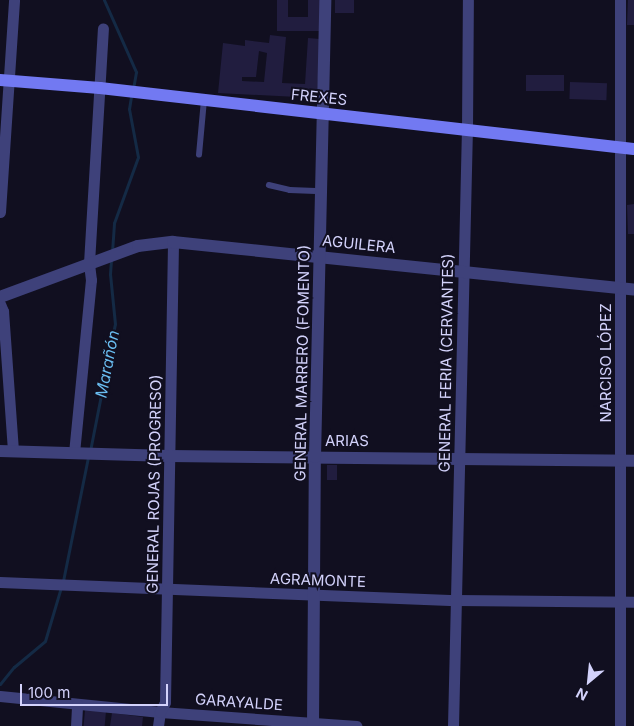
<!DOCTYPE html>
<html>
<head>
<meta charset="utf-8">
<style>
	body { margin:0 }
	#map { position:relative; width:634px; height:726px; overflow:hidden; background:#110f20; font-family:Inter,sans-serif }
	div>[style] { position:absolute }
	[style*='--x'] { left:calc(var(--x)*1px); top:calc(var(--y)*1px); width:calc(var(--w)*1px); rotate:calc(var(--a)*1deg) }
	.stream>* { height:3px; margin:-1.5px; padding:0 1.5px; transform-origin:1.5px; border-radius:1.5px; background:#142a45 }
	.building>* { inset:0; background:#211d3f; transform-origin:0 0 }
	.service>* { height:5.5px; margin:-2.75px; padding:0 2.75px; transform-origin:2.75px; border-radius:2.75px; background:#3e417a }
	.minor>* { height:11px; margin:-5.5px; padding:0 5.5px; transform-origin:5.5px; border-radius:5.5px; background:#3e417a }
	.tertiary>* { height:12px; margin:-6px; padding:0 6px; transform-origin:6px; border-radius:6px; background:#3e417a }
	.secondary>* { height:12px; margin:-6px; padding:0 6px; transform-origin:6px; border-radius:6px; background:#7279f2 }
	span { translate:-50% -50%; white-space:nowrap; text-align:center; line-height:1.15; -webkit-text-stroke:4px #110f20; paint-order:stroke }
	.street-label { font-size:15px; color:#d3d2fb }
	.water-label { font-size:16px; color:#6abdf1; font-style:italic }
	.north { position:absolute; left:564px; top:656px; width:50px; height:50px; -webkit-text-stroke:4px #110f20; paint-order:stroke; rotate:208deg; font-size:14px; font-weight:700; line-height:20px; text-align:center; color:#d3d2fb }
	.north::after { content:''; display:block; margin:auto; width:18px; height:22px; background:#d3d2fb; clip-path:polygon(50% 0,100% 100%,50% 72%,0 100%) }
	.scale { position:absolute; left:20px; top:684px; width:148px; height:22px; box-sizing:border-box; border:2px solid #d3d2fb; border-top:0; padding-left:6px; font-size:15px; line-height:18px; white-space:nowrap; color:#d3d2fb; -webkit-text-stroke:4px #110f20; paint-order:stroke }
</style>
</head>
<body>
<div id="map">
	<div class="stream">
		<i style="--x:104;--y:0;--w:79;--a:66"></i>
		<i style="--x:136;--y:72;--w:17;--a:100"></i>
		<i style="--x:112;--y:252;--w:29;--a:-86"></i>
		<i style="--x:114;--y:223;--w:70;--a:-70"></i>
		<i style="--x:138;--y:157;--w:49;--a:-100.6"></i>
		<i style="--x:129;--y:109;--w:13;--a:-81"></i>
		<i style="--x:90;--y:451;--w:129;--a:-78.9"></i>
		<i style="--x:115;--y:324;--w:50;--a:-95.7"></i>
		<i style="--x:110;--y:274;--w:14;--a:-86"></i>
		<i style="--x:63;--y:581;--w:126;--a:-78.6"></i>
		<i style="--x:0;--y:684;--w:22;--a:-51"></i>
		<i style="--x:14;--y:667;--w:40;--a:-40"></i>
		<i style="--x:45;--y:641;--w:56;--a:-73.5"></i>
	</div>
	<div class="building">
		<i style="clip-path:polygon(277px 0,288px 0,288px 17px,308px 17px,308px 0,322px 0,322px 31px,277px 31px)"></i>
		<i style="left:335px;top:0;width:19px;height:13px"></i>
		<i style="clip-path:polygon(628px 0,634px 0,634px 25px,627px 25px)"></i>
		<i style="clip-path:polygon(evenodd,270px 35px,286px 37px,282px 83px,305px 84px,308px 38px,320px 39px,317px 98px,218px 93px,223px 43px,245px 46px,245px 40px,269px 43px,270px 35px,259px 51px,267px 53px,264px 82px,242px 81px,242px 77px,256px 77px,259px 51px)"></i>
		<i style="left:526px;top:75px;width:38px;height:16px"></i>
		<i style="left:570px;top:82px;width:37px;height:17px;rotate:2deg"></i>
		<i style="clip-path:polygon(634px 204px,634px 234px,628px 234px,627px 205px)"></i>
		<i style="left:327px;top:465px;width:10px;height:15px"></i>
		<i style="left:85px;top:710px;width:21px;height:16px;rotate:5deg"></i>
		<i style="clip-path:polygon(112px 713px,143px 717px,142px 726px,110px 726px)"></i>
	</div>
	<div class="service">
		<i style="--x:199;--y:155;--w:55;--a:-84.8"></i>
		<i style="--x:269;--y:185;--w:22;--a:13"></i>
		<i style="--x:290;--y:190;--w:32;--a:2"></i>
	</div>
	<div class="minor">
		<i style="--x:0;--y:212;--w:212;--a:-86.2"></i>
		<i style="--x:0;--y:304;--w:8;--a:67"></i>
		<i style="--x:3;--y:311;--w:140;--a:85.9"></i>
		<i style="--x:74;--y:453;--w:174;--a:-84.4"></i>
		<i style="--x:91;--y:280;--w:17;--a:-97"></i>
		<i style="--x:89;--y:263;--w:235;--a:-86.6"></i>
		<i style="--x:0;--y:582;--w:456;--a:2.3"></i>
		<i style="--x:456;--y:600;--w:178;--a:0.6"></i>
		<i style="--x:0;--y:696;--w:161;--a:5.7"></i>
		<i style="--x:160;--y:712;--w:197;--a:4.1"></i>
		<i style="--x:76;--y:726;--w:22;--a:-87"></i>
		<i style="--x:158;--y:726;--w:14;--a:-82"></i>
		<i style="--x:160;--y:712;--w:11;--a:-63"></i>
		<i style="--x:165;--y:702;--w:460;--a:-89"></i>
		<i style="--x:453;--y:726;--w:597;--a:-88.66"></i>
		<i style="--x:467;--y:129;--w:129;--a:-89.6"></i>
		<i style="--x:620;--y:726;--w:726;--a:-90"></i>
	</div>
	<div class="tertiary">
		<i style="--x:0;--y:297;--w:147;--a:-20.3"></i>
		<i style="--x:138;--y:246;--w:35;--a:-7"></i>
		<i style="--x:173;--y:242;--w:463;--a:5.9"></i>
		<i style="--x:0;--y:451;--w:169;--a:1.7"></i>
		<i style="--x:169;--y:456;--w:465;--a:0.6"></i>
		<i style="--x:313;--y:726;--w:269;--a:-89.6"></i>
		<i style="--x:315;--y:457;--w:457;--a:-88.7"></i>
	</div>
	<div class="secondary">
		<i style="--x:0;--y:80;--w:100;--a:4.6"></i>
		<i style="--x:100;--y:88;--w:537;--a:6.52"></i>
	</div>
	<div class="street-label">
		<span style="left:319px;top:97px;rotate:6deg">FREXES</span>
		<span style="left:359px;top:244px;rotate:6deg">AGUILERA</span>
		<span style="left:302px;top:363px;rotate:-89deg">GENERAL MARRERO (FOMENTO)</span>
		<span style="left:446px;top:363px;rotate:-89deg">GENERAL FERIA (CERVANTES)</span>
		<span style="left:606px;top:363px;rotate:-90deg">NARCISO LÓPEZ</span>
		<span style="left:347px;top:441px">ARIAS</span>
		<span style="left:154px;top:484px;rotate:-89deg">GENERAL ROJAS (PROGRESO)</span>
		<span style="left:318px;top:580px;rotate:2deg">AGRAMONTE</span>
		<span style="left:239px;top:702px;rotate:4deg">GARAYALDE</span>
	</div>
	<div class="water-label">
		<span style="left:107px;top:364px;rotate:-79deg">Marañón</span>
	</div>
	<div class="north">N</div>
	<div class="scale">100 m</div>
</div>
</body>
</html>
